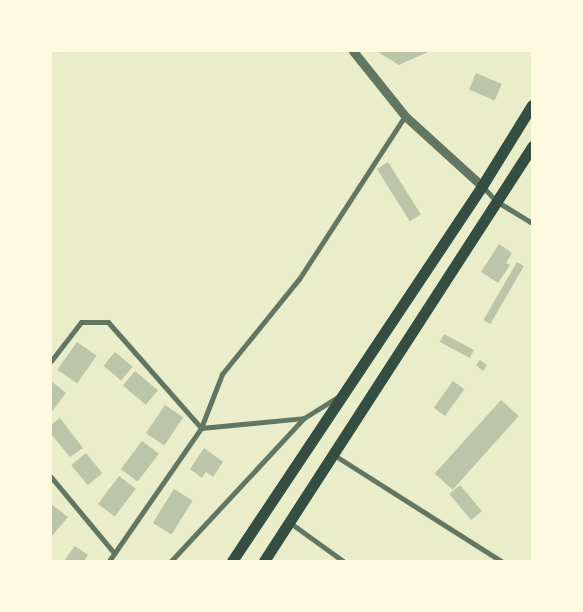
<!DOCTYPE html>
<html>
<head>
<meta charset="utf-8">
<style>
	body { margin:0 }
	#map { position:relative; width:583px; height:612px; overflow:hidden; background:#e9edc9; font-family:Barlow,sans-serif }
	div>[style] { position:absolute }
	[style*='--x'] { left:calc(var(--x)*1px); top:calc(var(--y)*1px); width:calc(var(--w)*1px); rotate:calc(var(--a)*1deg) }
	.building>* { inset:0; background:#bcc5a7; transform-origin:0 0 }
	.minor>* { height:5px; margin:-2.5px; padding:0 2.5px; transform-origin:2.5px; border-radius:2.5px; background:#617663 }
	.tertiary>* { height:9px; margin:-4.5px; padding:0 4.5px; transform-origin:4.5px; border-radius:4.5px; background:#617663 }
	.primary>* { height:11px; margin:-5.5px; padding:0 5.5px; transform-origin:5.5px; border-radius:5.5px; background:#344e41 }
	span { translate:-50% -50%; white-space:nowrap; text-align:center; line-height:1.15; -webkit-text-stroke:5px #fefae0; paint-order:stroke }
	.frame { position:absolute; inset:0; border:52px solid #fefae0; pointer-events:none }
</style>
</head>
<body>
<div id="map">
	<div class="building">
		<i style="clip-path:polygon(376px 51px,430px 51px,399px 65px)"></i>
		<i style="left:476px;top:73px;width:28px;height:18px;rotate:23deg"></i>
		<i style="left:388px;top:162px;width:62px;height:13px;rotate:58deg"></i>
		<i style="clip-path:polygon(499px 244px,512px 253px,506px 263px,510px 265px,498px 283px,481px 272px)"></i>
		<i style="left:517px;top:262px;width:8px;height:67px;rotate:30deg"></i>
		<i style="left:444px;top:334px;width:34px;height:9px;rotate:28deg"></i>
		<i style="left:77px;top:342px;width:24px;height:34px;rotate:35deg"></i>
		<i style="left:115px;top:352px;width:23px;height:18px;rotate:40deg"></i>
		<i style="clip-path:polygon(480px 360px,487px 365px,483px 371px,476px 365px)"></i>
		<i style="left:135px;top:371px;width:30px;height:19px;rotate:40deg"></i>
		<i style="clip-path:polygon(51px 381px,66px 393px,51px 413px)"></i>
		<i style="left:453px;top:381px;width:14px;height:33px;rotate:36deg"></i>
		<i style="left:501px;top:400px;width:24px;height:99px;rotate:42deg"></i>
		<i style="left:165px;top:405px;width:22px;height:34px;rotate:34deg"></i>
		<i style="clip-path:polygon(60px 418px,83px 448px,70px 457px,51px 434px,51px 425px)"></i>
		<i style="left:142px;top:441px;width:21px;height:35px;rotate:37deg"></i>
		<i style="clip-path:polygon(204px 448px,223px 462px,213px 477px,206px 472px,202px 478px,190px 469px)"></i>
		<i style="left:86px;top:453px;width:26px;height:19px;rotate:51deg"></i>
		<i style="left:119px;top:476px;width:21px;height:35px;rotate:37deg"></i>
		<i style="left:460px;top:485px;width:34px;height:14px;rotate:50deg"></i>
		<i style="left:174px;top:489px;width:22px;height:40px;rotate:32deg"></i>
		<i style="clip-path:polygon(51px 504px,68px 517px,51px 537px)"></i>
		<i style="clip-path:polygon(75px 546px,88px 555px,84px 561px,64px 561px)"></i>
	</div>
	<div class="minor">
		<i style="--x:483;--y:187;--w:19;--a:47"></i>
		<i style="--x:496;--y:201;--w:42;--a:31.4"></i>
		<i style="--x:51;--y:361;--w:49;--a:-52.4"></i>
		<i style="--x:81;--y:322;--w:27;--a:0"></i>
		<i style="--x:108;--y:322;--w:141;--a:48.7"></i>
		<i style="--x:201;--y:428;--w:103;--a:-5.5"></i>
		<i style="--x:304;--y:418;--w:39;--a:-32"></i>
		<i style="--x:334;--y:455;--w:198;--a:32.4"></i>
		<i style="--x:51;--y:477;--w:99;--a:50.3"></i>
		<i style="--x:289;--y:522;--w:67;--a:35.8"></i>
		<i style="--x:109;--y:561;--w:162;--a:-55.3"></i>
		<i style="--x:201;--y:428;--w:58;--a:-68.7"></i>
		<i style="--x:222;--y:374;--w:122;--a:-51"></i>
		<i style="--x:299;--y:279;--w:194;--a:-57"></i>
		<i style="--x:171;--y:561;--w:195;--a:-47.1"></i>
	</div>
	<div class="tertiary">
		<i style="--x:353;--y:51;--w:83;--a:51.3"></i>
		<i style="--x:405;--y:116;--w:104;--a:42.3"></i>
	</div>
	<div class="primary">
		<i style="--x:232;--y:561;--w:451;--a:-56.3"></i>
		<i style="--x:482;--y:186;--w:95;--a:-58.3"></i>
		<i style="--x:264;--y:561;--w:494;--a:-57.1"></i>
	</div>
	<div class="frame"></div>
</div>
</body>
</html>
